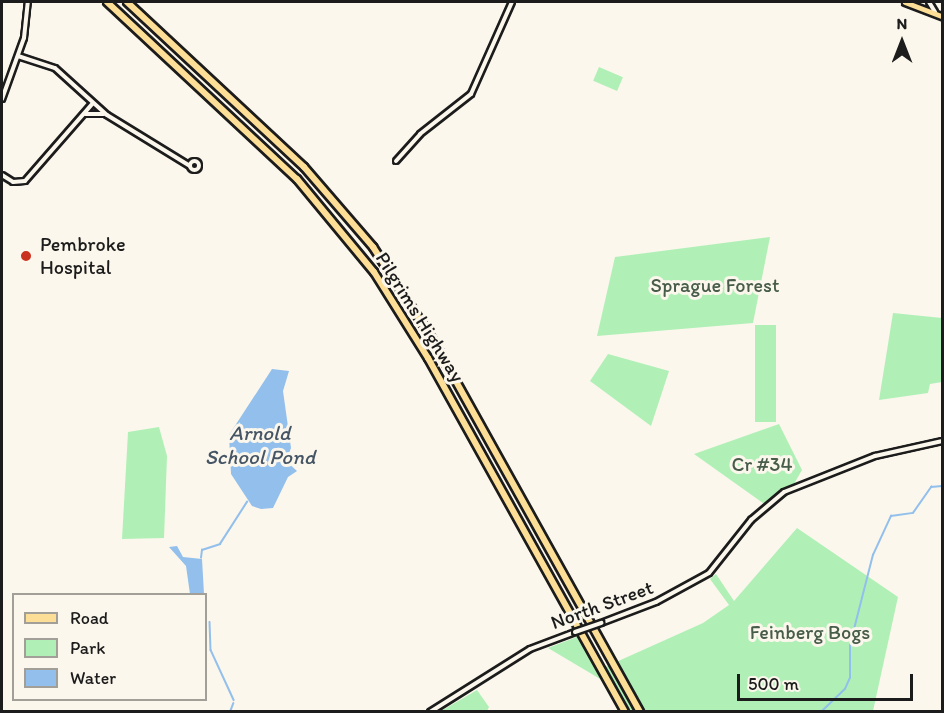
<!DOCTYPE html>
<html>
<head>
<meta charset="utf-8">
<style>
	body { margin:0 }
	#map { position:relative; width:944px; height:713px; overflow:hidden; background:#fbf7ec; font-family:Itim,sans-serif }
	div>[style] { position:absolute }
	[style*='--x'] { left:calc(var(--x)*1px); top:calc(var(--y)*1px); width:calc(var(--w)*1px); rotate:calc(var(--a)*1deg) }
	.green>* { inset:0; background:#b0f0b7; transform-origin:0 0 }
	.water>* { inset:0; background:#92bfec }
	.stream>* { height:1.5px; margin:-0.75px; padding:0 0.75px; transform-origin:0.75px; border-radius:0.75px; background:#92bfec }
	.roads { filter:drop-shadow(2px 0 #1c1c1c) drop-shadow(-2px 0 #1c1c1c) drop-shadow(0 2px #1c1c1c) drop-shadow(0 -2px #1c1c1c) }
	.secondary>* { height:4px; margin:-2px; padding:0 2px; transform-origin:2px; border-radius:2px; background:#fbf7ec }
	.secondary>.ring { margin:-2px; padding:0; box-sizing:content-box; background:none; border:4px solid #fbf7ec; border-radius:50% }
	.primary>* { height:4.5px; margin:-2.25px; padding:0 2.25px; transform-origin:2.25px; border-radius:2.25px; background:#fcde96 }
	.highway>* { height:6px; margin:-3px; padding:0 3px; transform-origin:3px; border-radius:3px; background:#fcde96 }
	.bridges { filter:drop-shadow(2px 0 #1c1c1c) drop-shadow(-2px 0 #1c1c1c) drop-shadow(0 2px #1c1c1c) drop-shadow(0 -2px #1c1c1c) }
	.secondary-bridge>* { height:4px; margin:-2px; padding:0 2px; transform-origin:2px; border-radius:2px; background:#fbf7ec }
	.dots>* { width:16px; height:16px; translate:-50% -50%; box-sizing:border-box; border:3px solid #fbf7ec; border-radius:50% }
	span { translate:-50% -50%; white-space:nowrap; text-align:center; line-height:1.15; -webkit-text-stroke:6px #fbf7ec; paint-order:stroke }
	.poi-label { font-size:20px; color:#1c1c1c }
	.left { translate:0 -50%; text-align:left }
	.park-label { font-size:20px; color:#485c4a }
	.street-label { font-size:20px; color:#1c1c1c }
	.water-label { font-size:21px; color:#455565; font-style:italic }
	.frame { position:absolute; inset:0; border:3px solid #1c1c1c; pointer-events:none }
	.legend { position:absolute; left:12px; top:593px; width:195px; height:108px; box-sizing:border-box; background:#fbf7ec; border:2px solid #a29f99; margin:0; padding:8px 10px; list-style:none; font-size:18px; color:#1c1c1c }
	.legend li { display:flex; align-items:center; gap:12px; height:30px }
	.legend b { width:30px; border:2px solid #a29f99 }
	.north { position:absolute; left:872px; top:12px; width:60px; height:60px; -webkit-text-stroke:4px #fbf7ec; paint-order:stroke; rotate:0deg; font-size:16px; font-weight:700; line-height:24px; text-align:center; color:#1c1c1c }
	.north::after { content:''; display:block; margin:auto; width:21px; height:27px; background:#1c1c1c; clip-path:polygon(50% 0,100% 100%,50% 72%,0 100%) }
	.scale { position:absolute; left:737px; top:674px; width:176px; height:27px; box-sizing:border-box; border:3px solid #1c1c1c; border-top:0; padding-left:8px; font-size:18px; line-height:21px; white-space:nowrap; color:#1c1c1c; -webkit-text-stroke:4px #fbf7ec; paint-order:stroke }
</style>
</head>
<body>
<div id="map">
	<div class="green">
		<i style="left:599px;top:67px;width:26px;height:15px;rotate:23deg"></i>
		<i style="clip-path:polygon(770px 237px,753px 323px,597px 336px,615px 257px)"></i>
		<i style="clip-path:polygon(893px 313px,942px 318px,942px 382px,930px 384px,928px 393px,879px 400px)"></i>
		<i style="left:755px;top:325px;width:21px;height:97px"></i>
		<i style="clip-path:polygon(608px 354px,669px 371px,651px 426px,590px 381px)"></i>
		<i style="clip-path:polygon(779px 424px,802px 470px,787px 496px,770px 508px,694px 454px)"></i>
		<i style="clip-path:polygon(159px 427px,167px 456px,164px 538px,122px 539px,128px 432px)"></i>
		<i style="clip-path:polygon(797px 528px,898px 597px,873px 711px,631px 711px,617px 689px,548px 648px,587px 633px,605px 667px,703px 623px,729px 605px,710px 579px,716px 574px,734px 601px)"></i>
		<i style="clip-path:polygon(477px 690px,489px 707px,487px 711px,441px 711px)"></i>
	</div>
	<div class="water">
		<i style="clip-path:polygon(272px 369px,289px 371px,283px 391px,291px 448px,286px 461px,297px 471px,288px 477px,273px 508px,261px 509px,252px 506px,231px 474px,229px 435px)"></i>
		<i style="clip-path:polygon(177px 546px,183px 557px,202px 559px,204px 594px,190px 594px,186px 566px,169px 547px)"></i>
	</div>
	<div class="stream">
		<i style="--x:201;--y:558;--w:8;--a:-83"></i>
		<i style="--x:202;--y:550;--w:19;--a:-18"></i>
		<i style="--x:220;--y:544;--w:50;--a:-57.3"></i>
		<i style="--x:210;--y:622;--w:28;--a:88"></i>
		<i style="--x:211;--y:650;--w:55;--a:65.3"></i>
		<i style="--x:230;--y:712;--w:9;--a:-69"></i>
		<i style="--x:821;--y:712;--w:33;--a:-44"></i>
		<i style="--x:845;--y:689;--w:12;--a:-66"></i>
		<i style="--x:850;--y:678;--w:33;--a:-90"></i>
		<i style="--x:850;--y:645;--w:93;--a:-75.7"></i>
		<i style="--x:873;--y:555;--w:43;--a:-65.2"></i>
		<i style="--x:891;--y:516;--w:22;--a:-8"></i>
		<i style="--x:913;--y:513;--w:32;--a:-55"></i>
		<i style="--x:931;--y:487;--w:11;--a:-5"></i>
	</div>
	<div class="roads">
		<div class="secondary">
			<i style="--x:929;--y:2;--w:12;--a:59"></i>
			<i style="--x:18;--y:56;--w:39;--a:18"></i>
			<i style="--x:55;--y:68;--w:70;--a:42.1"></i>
			<i style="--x:107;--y:115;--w:97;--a:31.6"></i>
			<i style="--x:2;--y:99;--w:65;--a:-70.2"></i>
			<i style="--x:24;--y:38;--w:36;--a:-84"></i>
			<i style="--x:85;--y:114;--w:19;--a:0"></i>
			<i class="ring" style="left:189.5px;top:160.5px;width:5px;height:5px"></i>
			<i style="--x:396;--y:161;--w:36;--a:-48"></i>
			<i style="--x:420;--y:134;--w:65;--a:-38.1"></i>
			<i style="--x:471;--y:94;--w:101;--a:-66"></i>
			<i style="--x:2;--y:175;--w:13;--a:32"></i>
			<i style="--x:13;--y:182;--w:12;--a:-5"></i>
			<i style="--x:25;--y:181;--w:103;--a:-48.9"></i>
			<i style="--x:601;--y:623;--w:59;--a:-20.9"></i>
			<i style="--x:656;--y:602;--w:60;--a:-28.7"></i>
			<i style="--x:709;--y:573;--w:68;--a:-51.6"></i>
			<i style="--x:751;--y:520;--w:43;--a:-40.3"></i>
			<i style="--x:784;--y:492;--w:98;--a:-21.6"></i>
			<i style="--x:875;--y:456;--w:69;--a:-12.6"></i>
			<i style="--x:430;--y:712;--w:118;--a:-32.2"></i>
			<i style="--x:530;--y:649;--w:48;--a:-20.7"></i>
		</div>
		<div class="primary">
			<i style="--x:905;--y:2;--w:40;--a:21"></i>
		</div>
		<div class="highway">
			<i style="--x:107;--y:2;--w:260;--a:43"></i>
			<i style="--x:297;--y:179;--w:121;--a:50.4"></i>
			<i style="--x:374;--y:272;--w:102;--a:57.9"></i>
			<i style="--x:428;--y:358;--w:405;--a:60.9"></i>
			<i style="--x:127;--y:2;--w:242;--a:43"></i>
			<i style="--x:304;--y:167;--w:106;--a:49.2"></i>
			<i style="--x:373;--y:247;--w:111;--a:57.2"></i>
			<i style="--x:433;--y:340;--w:426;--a:60.9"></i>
		</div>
	</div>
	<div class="bridges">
		<div class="secondary-bridge">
			<i style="--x:575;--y:632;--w:28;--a:-19"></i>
		</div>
	</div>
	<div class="dots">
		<i style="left:26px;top:256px;background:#c8321e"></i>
	</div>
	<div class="poi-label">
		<span class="left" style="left:40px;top:256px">Pembroke<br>Hospital</span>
	</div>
	<div class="park-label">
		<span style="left:715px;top:285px">Sprague Forest</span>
		<span style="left:762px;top:464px">Cr #34</span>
		<span style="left:810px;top:632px">Feinberg Bogs</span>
	</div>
	<div class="street-label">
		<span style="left:420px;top:317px;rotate:58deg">Pilgrims Highway</span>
		<span style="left:602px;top:605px;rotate:-20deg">North Street</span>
	</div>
	<div class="water-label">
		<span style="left:260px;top:445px">Arnold<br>School Pond</span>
	</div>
	<div class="frame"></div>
	<ul class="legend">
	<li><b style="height:8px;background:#fcde96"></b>Road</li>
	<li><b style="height:16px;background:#b0f0b7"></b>Park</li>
	<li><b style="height:16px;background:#92bfec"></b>Water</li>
	</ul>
	<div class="north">N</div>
	<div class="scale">500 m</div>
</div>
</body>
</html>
